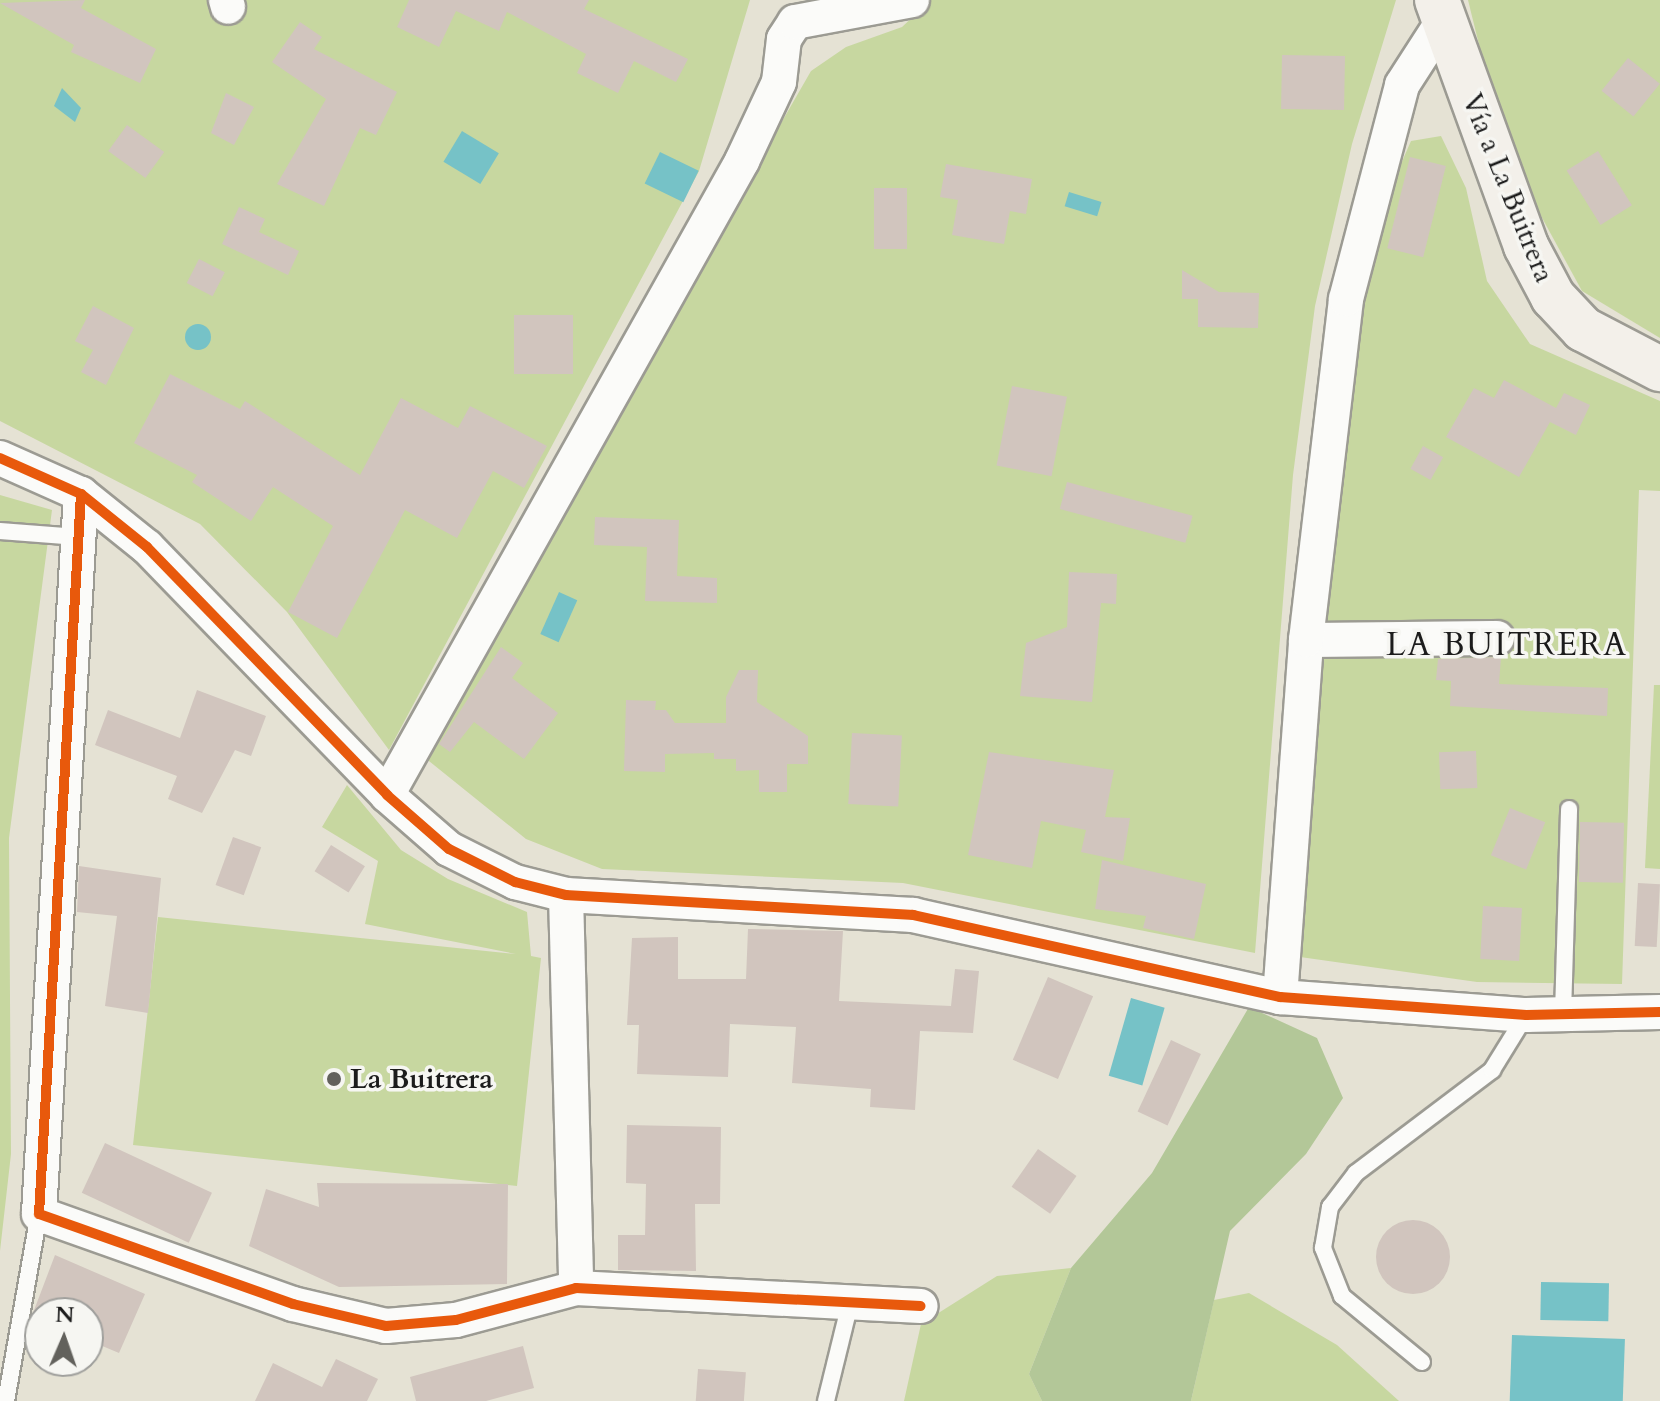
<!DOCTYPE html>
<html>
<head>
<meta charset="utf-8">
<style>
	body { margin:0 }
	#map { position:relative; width:1660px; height:1401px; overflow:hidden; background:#e5e2d4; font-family:Cardo,serif }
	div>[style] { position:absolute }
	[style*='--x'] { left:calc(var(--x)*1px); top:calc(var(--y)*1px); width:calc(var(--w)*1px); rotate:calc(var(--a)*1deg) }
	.green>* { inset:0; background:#c7d7a0 }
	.forest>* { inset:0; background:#b3c798 }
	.water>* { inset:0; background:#76c2c7; transform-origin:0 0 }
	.round { border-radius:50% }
	.building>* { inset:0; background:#d1c5be; transform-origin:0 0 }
	.roads { filter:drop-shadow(2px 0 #9c9b93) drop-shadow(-2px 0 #9c9b93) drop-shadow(0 2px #9c9b93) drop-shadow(0 -2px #9c9b93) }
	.lane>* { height:16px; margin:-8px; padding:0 8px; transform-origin:8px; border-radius:8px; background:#fbfbf9 }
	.street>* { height:34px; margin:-17px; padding:0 17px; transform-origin:17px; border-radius:17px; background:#fbfbf9 }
	.secondary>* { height:44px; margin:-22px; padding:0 22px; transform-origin:22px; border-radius:22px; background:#f3f0ea }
	.cycleway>* { height:10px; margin:-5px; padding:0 5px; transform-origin:5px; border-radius:5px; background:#e8590c }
	.dots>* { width:22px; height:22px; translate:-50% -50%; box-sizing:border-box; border:4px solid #f6f6f2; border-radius:50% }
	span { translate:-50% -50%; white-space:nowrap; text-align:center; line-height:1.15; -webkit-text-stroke:7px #f6f6f2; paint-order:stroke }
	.street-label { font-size:28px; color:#1c1c1c }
	.poi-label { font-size:28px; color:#1c1c1c; font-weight:700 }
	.left { translate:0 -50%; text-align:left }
	.quarter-label { font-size:32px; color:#1c1c1c; letter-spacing:2px }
	.north { position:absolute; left:24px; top:1297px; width:80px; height:80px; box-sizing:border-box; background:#f6f6f2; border:2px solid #9f9f9c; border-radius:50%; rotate:2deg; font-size:22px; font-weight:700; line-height:32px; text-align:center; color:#1c1c1c }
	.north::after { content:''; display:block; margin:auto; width:28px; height:36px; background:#62615c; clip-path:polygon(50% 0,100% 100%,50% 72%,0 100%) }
</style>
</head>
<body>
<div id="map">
	<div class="green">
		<i style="clip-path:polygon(0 0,750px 0,699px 171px,389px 750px,287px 612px,200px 524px,0 421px)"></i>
		<i style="clip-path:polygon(931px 0,1396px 0,1352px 144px,1315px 306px,1293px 475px,1255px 953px,903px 883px,602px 869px,526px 839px,419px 753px,811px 71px,846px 47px,902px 27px)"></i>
		<i style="clip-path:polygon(1468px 0,1660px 0,1660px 338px,1582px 291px,1505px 150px)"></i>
		<i style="clip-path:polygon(1441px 136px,1466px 188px,1487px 281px,1530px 344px,1660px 401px,1660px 491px,1639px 490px,1622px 984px,1477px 982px,1293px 956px,1335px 472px,1354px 342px,1400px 166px,1411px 141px)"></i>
		<i style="clip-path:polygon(0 495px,52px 510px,9px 838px,11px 1154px,0 1251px)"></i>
		<i style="clip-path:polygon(1654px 685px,1660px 685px,1660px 869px,1645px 868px)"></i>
		<i style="clip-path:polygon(347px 785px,401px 850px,448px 879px,527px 912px,531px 956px,541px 958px,517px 1186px,133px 1145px,158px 917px,516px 954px,365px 924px,378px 861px,322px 827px)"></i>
		<i style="clip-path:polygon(1071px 1268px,1029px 1374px,1042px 1401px,904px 1401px,921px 1324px,997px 1276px)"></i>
		<i style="clip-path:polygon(1249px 1293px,1337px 1345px,1399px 1401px,1191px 1401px,1214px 1300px)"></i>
	</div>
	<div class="forest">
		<i style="clip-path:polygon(1249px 1007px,1317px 1038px,1343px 1098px,1306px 1154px,1230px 1231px,1191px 1401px,1042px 1401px,1029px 1374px,1071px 1268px,1152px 1173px)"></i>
	</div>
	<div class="water">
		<i style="clip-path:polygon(62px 88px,81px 108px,75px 122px,54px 106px)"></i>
		<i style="left:462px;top:131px;width:43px;height:36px;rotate:31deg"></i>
		<i style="left:660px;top:152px;width:43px;height:35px;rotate:26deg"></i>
		<i style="left:1069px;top:192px;width:34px;height:15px;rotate:17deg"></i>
		<i class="round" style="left:185px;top:324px;width:26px;height:26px"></i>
		<i style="left:559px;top:592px;width:20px;height:46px;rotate:24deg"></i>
		<i style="left:1131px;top:998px;width:35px;height:81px;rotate:16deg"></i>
		<i style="left:1541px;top:1282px;width:68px;height:38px;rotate:1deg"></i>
		<i style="left:1512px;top:1335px;width:113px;height:66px;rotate:2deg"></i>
	</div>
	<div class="building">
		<i style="clip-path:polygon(85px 0,81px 8px,156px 49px,140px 83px,71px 52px,74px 45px,0 3px)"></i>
		<i style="clip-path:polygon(409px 0,589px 0,584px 9px,688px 59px,676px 82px,634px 61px,618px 93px,577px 73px,586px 54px,507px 12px,499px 31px,456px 11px,439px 47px,397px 27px)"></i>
		<i style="clip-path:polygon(300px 22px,322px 37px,314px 49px,397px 92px,376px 135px,360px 128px,324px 206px,277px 184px,326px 99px,272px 62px)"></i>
		<i style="left:1282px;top:55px;width:63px;height:54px;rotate:1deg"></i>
		<i style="left:1628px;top:58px;width:41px;height:42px;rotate:39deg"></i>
		<i style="clip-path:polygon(226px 93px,254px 107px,234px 145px,211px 133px)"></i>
		<i style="left:127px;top:125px;width:46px;height:32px;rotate:36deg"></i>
		<i style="left:1598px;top:151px;width:64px;height:37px;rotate:58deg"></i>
		<i style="left:1410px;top:157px;width:37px;height:94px;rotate:14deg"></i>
		<i style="clip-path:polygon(946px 164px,1032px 179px,1026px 214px,1010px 211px,1004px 244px,952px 235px,958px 200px,940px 197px)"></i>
		<i style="left:907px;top:188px;width:61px;height:33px;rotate:90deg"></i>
		<i style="clip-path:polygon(239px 207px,265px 219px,259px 232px,299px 251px,288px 275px,222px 244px)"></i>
		<i style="left:199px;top:259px;width:29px;height:27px;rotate:27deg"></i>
		<i style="clip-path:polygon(1182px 270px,1219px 292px,1259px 293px,1258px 328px,1198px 327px,1198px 299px,1182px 299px)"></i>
		<i style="clip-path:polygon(93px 306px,134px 328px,106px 385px,81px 372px,93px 350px,75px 341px)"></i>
		<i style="left:514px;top:315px;width:59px;height:59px"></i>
		<i style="clip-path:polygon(170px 374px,240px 409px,245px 401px,360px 475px,401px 398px,458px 428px,470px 406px,547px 446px,524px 488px,493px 471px,457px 538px,405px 510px,337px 638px,288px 612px,333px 526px,273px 487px,251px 521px,192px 482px,197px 475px,134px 443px)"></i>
		<i style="clip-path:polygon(1504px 380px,1556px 408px,1564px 393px,1590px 405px,1576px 435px,1550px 422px,1519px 477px,1446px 437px,1474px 388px,1494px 398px)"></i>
		<i style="left:1012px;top:386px;width:56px;height:81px;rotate:11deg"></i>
		<i style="left:1423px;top:446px;width:23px;height:26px;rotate:29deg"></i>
		<i style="left:1067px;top:482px;width:130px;height:28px;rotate:15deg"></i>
		<i style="clip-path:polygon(595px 517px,679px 520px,677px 576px,717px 578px,717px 603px,645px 601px,647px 547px,594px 545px)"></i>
		<i style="clip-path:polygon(1069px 572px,1117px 574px,1116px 604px,1101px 603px,1092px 702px,1020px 696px,1026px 643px,1067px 627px)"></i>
		<i style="clip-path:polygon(501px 647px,523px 663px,512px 678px,558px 713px,524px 759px,474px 722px,450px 752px,439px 744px)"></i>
		<i style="clip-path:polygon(1501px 657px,1499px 684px,1608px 688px,1607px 716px,1450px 706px,1451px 681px,1436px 680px,1438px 659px)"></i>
		<i style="clip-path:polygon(739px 670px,758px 670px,757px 702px,808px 736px,808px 764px,787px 764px,787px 792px,759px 792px,759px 770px,736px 771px,736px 759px,714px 759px,714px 753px,665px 754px,665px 772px,624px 771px,626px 700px,656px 701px,655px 710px,666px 710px,675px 723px,726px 723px,726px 697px)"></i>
		<i style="clip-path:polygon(197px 690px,266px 716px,251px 756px,235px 750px,202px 813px,168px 799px,177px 776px,95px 745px,108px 710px,180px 738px)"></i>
		<i style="left:852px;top:733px;width:50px;height:71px;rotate:3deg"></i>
		<i style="left:1476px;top:751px;width:37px;height:37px;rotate:88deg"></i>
		<i style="clip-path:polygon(989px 752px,1114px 770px,1105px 817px,1130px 818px,1123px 861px,1081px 852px,1086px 830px,1041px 821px,1032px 868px,968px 855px)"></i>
		<i style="left:1510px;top:808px;width:38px;height:51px;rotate:22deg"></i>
		<i style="left:1580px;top:822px;width:44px;height:60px;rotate:1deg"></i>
		<i style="left:233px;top:837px;width:30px;height:51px;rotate:20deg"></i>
		<i style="left:331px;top:845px;width:40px;height:31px;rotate:32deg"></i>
		<i style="clip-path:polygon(1102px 860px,1206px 884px,1194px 939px,1143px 928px,1146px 916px,1095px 909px)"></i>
		<i style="clip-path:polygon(79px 866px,161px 878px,148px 1013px,105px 1006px,117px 916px,77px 912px)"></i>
		<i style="left:1638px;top:883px;width:22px;height:63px;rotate:3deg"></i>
		<i style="left:1483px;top:906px;width:39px;height:53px;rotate:3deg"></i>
		<i style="clip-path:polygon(748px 929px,843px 931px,839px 1001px,951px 1006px,955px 969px,979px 971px,973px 1033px,920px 1031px,915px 1110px,870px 1107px,871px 1089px,792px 1083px,796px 1027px,730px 1024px,728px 1077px,637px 1074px,639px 1025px,627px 1025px,632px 938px,678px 937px,678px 979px,746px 979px)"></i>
		<i style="left:1048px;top:977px;width:49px;height:90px;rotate:23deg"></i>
		<i style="left:1171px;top:1040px;width:33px;height:79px;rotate:25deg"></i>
		<i style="clip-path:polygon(627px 1125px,721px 1127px,720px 1204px,695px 1204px,696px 1271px,618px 1270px,618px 1235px,645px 1235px,646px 1184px,626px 1183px)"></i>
		<i style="left:105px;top:1143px;width:118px;height:55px;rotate:25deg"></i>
		<i style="left:1038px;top:1149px;width:47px;height:46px;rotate:35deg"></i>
		<i style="clip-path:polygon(317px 1183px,508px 1184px,507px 1284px,339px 1287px,249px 1246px,266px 1189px,319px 1207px)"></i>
		<i class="round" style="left:1376px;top:1220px;width:74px;height:74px"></i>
		<i style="clip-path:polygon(55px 1255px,145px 1294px,119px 1353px,88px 1340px,88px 1313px,33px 1313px)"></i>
		<i style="clip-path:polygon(523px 1346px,534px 1388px,486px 1401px,416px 1401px,410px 1377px)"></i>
		<i style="clip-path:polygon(336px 1359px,378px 1379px,367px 1401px,255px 1401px,273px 1363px,322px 1387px)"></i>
		<i style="left:698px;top:1369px;width:48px;height:32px;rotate:4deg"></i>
	</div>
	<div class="roads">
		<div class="lane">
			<i style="--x:0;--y:531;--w:78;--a:4.4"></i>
			<i style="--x:1563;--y:1014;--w:205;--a:-88.3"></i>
			<i style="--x:1422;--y:1362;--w:104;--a:-140.5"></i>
			<i style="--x:1342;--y:1296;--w:52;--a:-111.6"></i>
			<i style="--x:1323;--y:1248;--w:42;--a:-80.3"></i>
			<i style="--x:1330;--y:1207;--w:43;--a:-52.6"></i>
			<i style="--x:1356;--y:1173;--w:171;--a:-37.1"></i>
			<i style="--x:1492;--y:1070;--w:65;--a:-58.3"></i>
			<i style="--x:6;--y:1401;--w:190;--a:-80"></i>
			<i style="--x:826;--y:1401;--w:101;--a:-76.2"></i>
		</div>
		<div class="street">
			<i style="--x:226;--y:0;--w:7;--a:74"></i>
			<i style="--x:0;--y:458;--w:89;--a:24"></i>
			<i style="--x:81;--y:494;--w:85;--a:38.8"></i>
			<i style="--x:147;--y:547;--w:345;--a:45.9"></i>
			<i style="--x:387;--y:795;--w:82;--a:41.1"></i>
			<i style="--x:449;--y:849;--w:74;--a:26.6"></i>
			<i style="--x:515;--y:882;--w:53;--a:14.3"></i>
			<i style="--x:566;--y:895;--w:348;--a:3.3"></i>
			<i style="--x:913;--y:915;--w:376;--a:12.6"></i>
			<i style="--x:1280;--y:997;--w:247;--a:4.2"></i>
			<i style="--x:1526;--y:1015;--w:134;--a:-1.3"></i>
			<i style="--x:81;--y:494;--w:721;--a:93.34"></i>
			<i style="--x:39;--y:1214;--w:269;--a:19.5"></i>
			<i style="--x:293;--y:1304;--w:96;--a:13.3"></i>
			<i style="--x:386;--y:1326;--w:70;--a:-4.9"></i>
			<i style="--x:456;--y:1320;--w:124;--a:-14.9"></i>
			<i style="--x:576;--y:1288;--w:345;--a:3"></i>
			<i style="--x:1306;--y:640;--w:191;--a:-0.6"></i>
			<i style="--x:387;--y:795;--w:727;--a:-60.75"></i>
			<i style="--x:742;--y:161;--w:87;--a:-64.9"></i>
			<i style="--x:779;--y:82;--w:43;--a:-83.4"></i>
			<i style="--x:784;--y:39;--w:20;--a:-57"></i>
			<i style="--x:795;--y:22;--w:119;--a:-10.6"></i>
			<i style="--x:566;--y:895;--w:393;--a:88.5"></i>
			<i style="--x:1280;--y:997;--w:358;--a:-85.8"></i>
			<i style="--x:1306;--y:640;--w:343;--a:-83.3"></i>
			<i style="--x:1346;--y:299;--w:221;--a:-75.3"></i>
			<i style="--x:1402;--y:85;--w:74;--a:-57.2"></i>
		</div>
		<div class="secondary">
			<i style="--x:1437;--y:0;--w:262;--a:70.1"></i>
			<i style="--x:1526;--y:246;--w:58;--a:62.1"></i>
			<i style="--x:1553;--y:297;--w:44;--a:46.8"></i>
			<i style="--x:1583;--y:329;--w:87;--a:27.5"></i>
		</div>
	</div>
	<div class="cycleway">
		<i style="--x:0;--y:458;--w:89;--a:24"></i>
		<i style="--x:81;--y:494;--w:85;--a:38.8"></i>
		<i style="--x:147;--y:547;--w:345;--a:45.9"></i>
		<i style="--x:387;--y:795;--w:82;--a:41.1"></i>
		<i style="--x:449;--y:849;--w:74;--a:26.6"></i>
		<i style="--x:515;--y:882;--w:53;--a:14.3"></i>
		<i style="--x:566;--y:895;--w:348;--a:3.3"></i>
		<i style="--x:913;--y:915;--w:376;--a:12.6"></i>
		<i style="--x:1280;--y:997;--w:247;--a:4.2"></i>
		<i style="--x:1526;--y:1015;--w:134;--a:-1.3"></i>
		<i style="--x:81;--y:494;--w:721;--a:93.34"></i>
		<i style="--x:39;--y:1214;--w:269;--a:19.5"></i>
		<i style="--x:293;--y:1304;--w:96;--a:13.3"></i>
		<i style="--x:386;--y:1326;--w:70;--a:-4.9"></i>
		<i style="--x:456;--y:1320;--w:124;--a:-14.9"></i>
		<i style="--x:576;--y:1288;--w:345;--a:3"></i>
	</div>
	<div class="dots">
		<i style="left:334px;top:1079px;background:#62615c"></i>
	</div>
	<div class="street-label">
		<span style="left:1508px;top:188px;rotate:68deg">Vía a La Buitrera</span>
	</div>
	<div class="poi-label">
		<span class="left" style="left:350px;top:1079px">La Buitrera</span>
	</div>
	<div class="quarter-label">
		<span style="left:1507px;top:645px">LA BUITRERA</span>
	</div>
	<div class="north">N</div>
</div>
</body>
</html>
